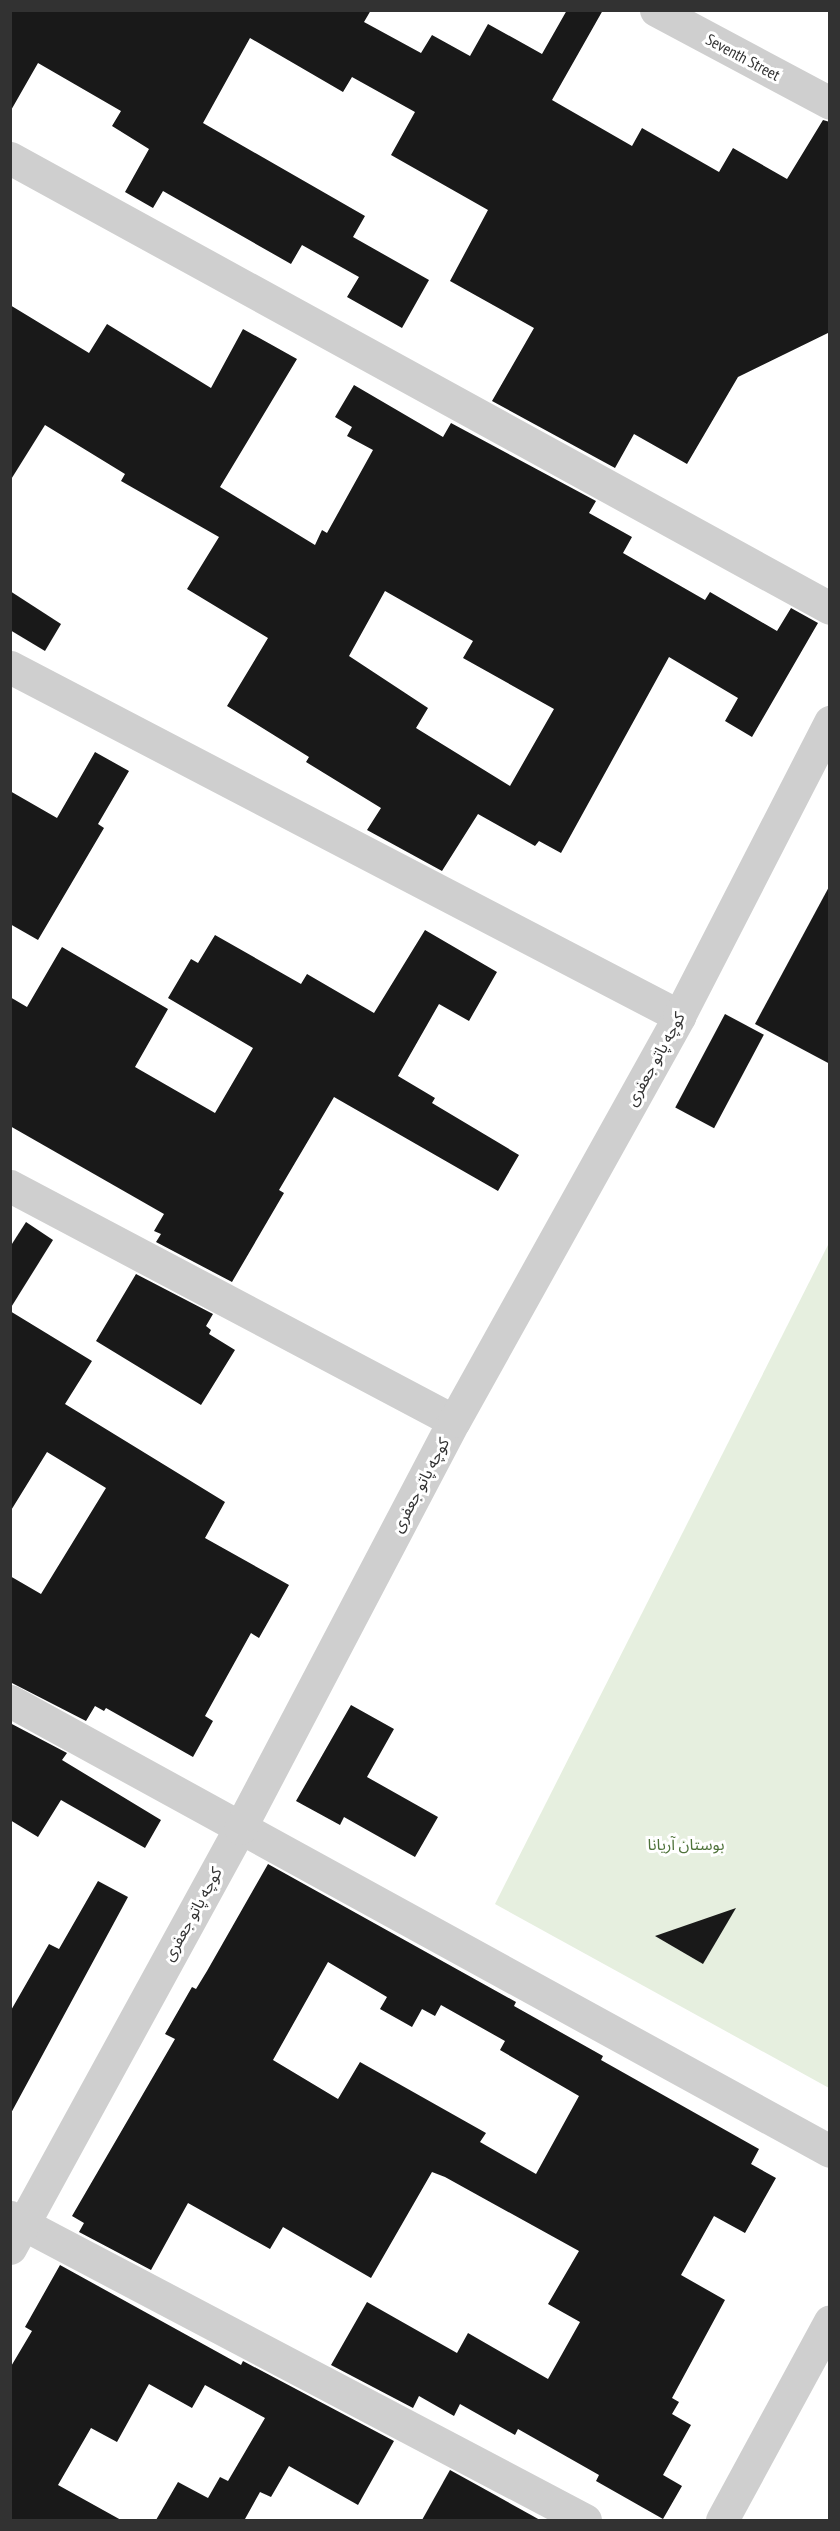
<!DOCTYPE html>
<html>
<head>
<meta charset="utf-8">
<style>
	body { margin:0 }
	#map { position:relative; width:840px; height:2531px; overflow:hidden; background:#fff; font-family:"PT Sans Narrow","Noto Sans Arabic",sans-serif }
	div>[style] { position:absolute }
	[style*='--x'] { left:calc(var(--x)*1px); top:calc(var(--y)*1px); width:calc(var(--w)*1px); rotate:calc(var(--a)*1deg) }
	.green>* { inset:0; background:#e6efdf }
	.building>* { inset:0; background:#191919; transform-origin:0 0 }
	.minor>* { height:33px; margin:-16.5px; padding:0 16.5px; transform-origin:16.5px; border-radius:16.5px; background:#cfcfcf }
	span { translate:-50% -50%; white-space:nowrap; text-align:center; line-height:1.15; -webkit-text-stroke:6px #fff; paint-order:stroke }
	.street-label { font-size:16px; color:#323232 }
	.park-label { font-size:16px; color:#4e723a }
	.frame { position:absolute; inset:0; border:12px solid #323232; pointer-events:none }
</style>
</head>
<body>
<div id="map">
	<div class="green">
		<i style="clip-path:polygon(829px 1243px,829px 2088px,495px 1904px)"></i>
	</div>
	<div class="building">
		<i style="clip-path:polygon(10px 10px,371px 10px,364px 22px,421px 53px,432px 35px,470px 56px,488px 24px,542px 54px,567px 10px,603px 10px,552px 100px,632px 146px,642px 128px,719px 172px,733px 148px,787px 179px,823px 120px,830px 122px,830px 332px,738px 377px,687px 464px,634px 434px,615px 468px,492px 401px,534px 328px,450px 281px,488px 210px,391px 155px,415px 112px,352px 77px,343px 92px,250px 38px,203px 123px,365px 216px,353px 237px,429px 280px,402px 328px,347px 297px,359px 277px,302px 245px,291px 264px,163px 191px,153px 208px,125px 192px,149px 149px,112px 126px,121px 111px,38px 63px,10px 112px)"></i>
		<i style="clip-path:polygon(evenodd,10px 305px,89px 353px,107px 324px,211px 388px,243px 329px,297px 359px,220px 487px,315px 545px,322px 530px,327px 533px,373px 450px,347px 436px,352px 427px,335px 417px,354px 385px,443px 437px,451px 423px,596px 501px,589px 513px,632px 537px,623px 553px,705px 600px,710px 592px,777px 631px,791px 608px,818px 623px,752px 737px,725px 721px,738px 698px,669px 657px,561px 853px,539px 841px,535px 846px,478px 814px,442px 871px,367px 830px,381px 808px,306px 762px,309px 757px,227px 706px,268px 638px,187px 589px,219px 537px,121px 481px,125px 474px,45px 425px,10px 481px,10px 305px,385px 591px,473px 641px,463px 658px,554px 709px,510px 786px,416px 728px,428px 708px,349px 656px,385px 591px)"></i>
		<i style="clip-path:polygon(10px 591px,61px 624px,45px 651px,10px 630px)"></i>
		<i style="clip-path:polygon(95px 752px,129px 771px,98px 824px,104px 828px,38px 940px,10px 924px,10px 791px,57px 818px)"></i>
		<i style="clip-path:polygon(830px 885px,830px 1064px,755px 1024px)"></i>
		<i style="clip-path:polygon(425px 930px,497px 972px,469px 1021px,439px 1004px,398px 1076px,435px 1098px,432px 1103px,519px 1155px,498px 1191px,334px 1097px,279px 1190px,284px 1193px,232px 1282px,156px 1242px,161px 1234px,154px 1231px,164px 1214px,10px 1126px,10px 997px,27px 1007px,62px 947px,168px 1009px,135px 1067px,215px 1113px,253px 1048px,168px 998px,191px 959px,198px 963px,215px 935px,301px 984px,307px 974px,374px 1013px)"></i>
		<i style="left:725px;top:1014px;width:44px;height:106px;rotate:28deg"></i>
		<i style="clip-path:polygon(26px 1222px,53px 1240px,10px 1309px,10px 1247px)"></i>
		<i style="clip-path:polygon(136px 1274px,213px 1314px,206px 1326px,211px 1330px,209px 1334px,235px 1350px,201px 1405px,96px 1341px)"></i>
		<i style="clip-path:polygon(10px 1311px,92px 1361px,65px 1404px,225px 1502px,205px 1538px,289px 1585px,259px 1638px,251px 1633px,205px 1716px,213px 1721px,193px 1757px,106px 1708px,104px 1711px,95px 1706px,86px 1721px,10px 1682px,10px 1576px,41px 1594px,106px 1488px,47px 1452px,10px 1512px)"></i>
		<i style="clip-path:polygon(351px 1705px,394px 1729px,367px 1777px,438px 1817px,415px 1857px,344px 1817px,340px 1825px,296px 1801px)"></i>
		<i style="clip-path:polygon(10px 1723px,67px 1753px,62px 1760px,161px 1820px,145px 1848px,61px 1800px,38px 1837px,10px 1820px)"></i>
		<i style="clip-path:polygon(evenodd,268px 1864px,516px 2002px,514px 2006px,603px 2056px,601px 2060px,759px 2149px,751px 2164px,776px 2178px,745px 2233px,714px 2216px,681px 2275px,725px 2300px,672px 2398px,679px 2402px,672px 2414px,691px 2425px,663px 2475px,682px 2486px,663px 2519px,596px 2481px,599px 2475px,518px 2429px,515px 2435px,460px 2404px,454px 2416px,419px 2396px,413px 2408px,331px 2365px,367px 2302px,457px 2353px,468px 2333px,548px 2379px,580px 2322px,548px 2304px,579px 2251px,445px 2177px,432px 2172px,371px 2278px,283px 2227px,270px 2249px,188px 2203px,151px 2270px,79px 2232px,84px 2223px,72px 2216px,175px 2039px,165px 2034px,192px 1987px,196px 1989px,207px 1971px,268px 1864px,328px 1962px,387px 1997px,380px 2009px,412px 2027px,422px 2009px,435px 2016px,441px 2005px,505px 2041px,500px 2050px,579px 2096px,536px 2174px,480px 2142px,486px 2133px,360px 2062px,338px 2099px,273px 2060px,328px 1962px)"></i>
		<i style="clip-path:polygon(98px 1881px,128px 1897px,10px 2115px,10px 2012px,49px 1944px,59px 1949px)"></i>
		<i style="clip-path:polygon(736px 1908px,703px 1964px,655px 1936px)"></i>
		<i style="clip-path:polygon(60px 2265px,241px 2365px,243px 2361px,394px 2441px,358px 2505px,289px 2466px,271px 2497px,260px 2492px,245px 2519px,248px 2520px,156px 2520px,178px 2482px,208px 2498px,220px 2477px,228px 2481px,265px 2418px,205px 2385px,192px 2408px,149px 2384px,117px 2442px,91px 2428px,58px 2485px,121px 2520px,10px 2520px,10px 2368px,32px 2331px,25px 2327px)"></i>
		<i style="clip-path:polygon(450px 2470px,479px 2486px,540px 2520px,422px 2520px)"></i>
	</div>
	<div class="minor">
		<i style="--x:656;--y:10;--w:197;--a:28.1"></i>
		<i style="--x:10;--y:158;--w:935;--a:28.76"></i>
		<i style="--x:10;--y:667;--w:755;--a:27.55"></i>
		<i style="--x:10;--y:1186;--w:502;--a:27.89"></i>
		<i style="--x:10;--y:1701;--w:935;--a:28.76"></i>
		<i style="--x:10;--y:2217;--w:650;--a:27.79"></i>
		<i style="--x:10;--y:2248;--w:479;--a:-61.3"></i>
		<i style="--x:240;--y:1828;--w:460;--a:-62.3"></i>
		<i style="--x:454;--y:1421;--w:463;--a:-60.9"></i>
		<i style="--x:679;--y:1016;--w:331;--a:-62.8"></i>
		<i style="--x:722;--y:2520;--w:226;--a:-61.5"></i>
	</div>
	<div class="street-label">
		<span style="left:743px;top:57px;rotate:28deg">Seventh Street</span>
		<span style="left:655px;top:1059px;rotate:-61deg">کوچه پاتو جعفری</span>
		<span style="left:420px;top:1485px;rotate:-62deg">کوچه پاتو جعفری</span>
		<span style="left:192px;top:1914px;rotate:-61deg">کوچه پاتو جعفری</span>
	</div>
	<div class="park-label">
		<span style="left:686px;top:1844px">بوستان آریانا</span>
	</div>
	<div class="frame"></div>
</div>
</body>
</html>
